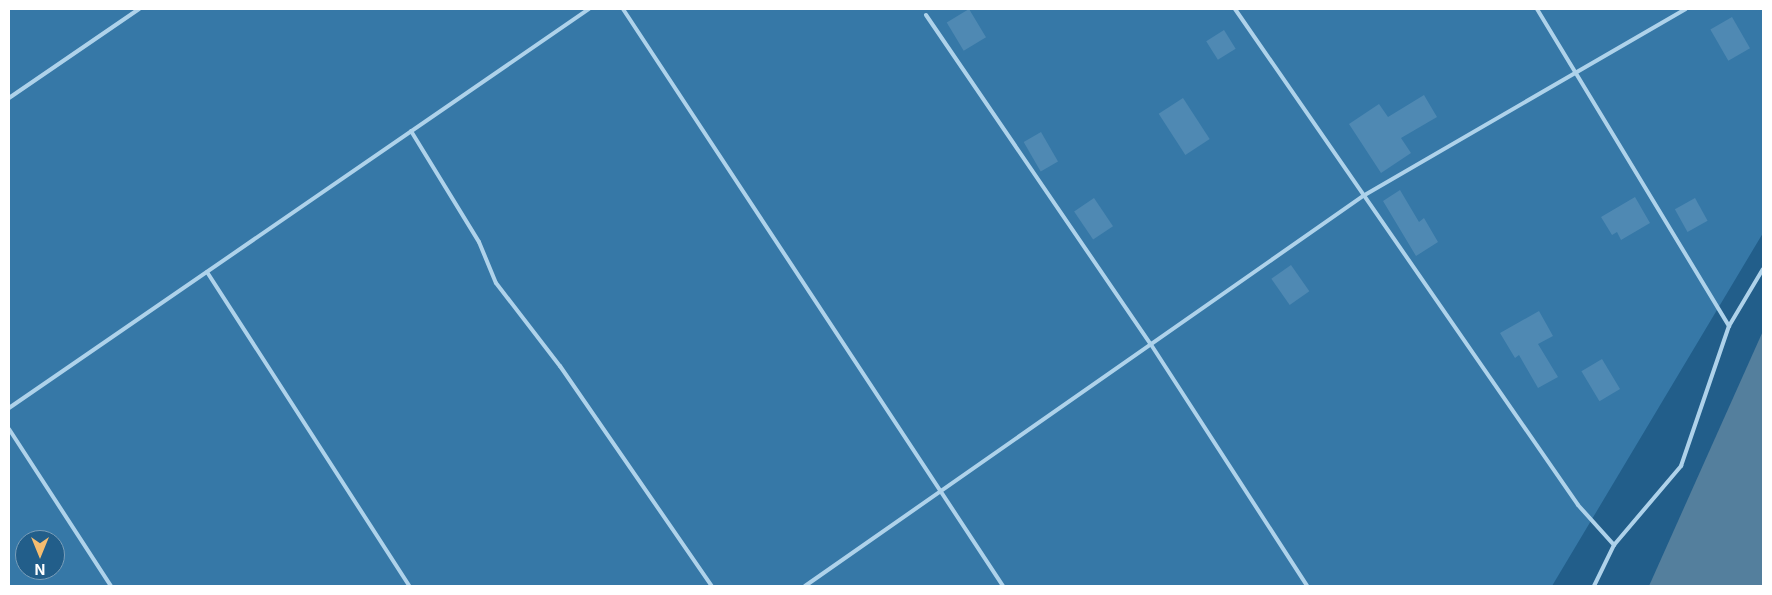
<!DOCTYPE html>
<html>
<head>
<meta charset="utf-8">
<style>
	body { margin:0 }
	#map { position:relative; width:1772px; height:595px; overflow:hidden; background:#225e8a; font-family:Inter,sans-serif }
	div>[style] { position:absolute }
	[style*='--x'] { left:calc(var(--x)*1px); top:calc(var(--y)*1px); width:calc(var(--w)*1px); rotate:calc(var(--a)*1deg) }
	.green>* { inset:0; background:#3678a7 }
	.water>* { inset:0; background:#547f9d }
	.building>* { inset:0; background:#4f89b3; transform-origin:0 0 }
	.service>* { height:4px; margin:-2px; padding:0 2px; transform-origin:2px; border-radius:2px; background:#aed2ea }
	span { translate:-50% -50%; white-space:nowrap; text-align:center; line-height:1.15; -webkit-text-stroke:4px #225e8a; paint-order:stroke }
	.frame { position:absolute; inset:0; border:10px solid #fff; pointer-events:none }
	.north { position:absolute; left:15px; top:530px; width:50px; height:50px; box-sizing:border-box; background:#225e8a; border:1px solid #7a9eb9; border-radius:50%; rotate:180deg; font-size:14px; font-weight:700; line-height:20px; text-align:center; color:#fff }
	.north::after { content:''; display:block; margin:auto; width:18px; height:22px; background:#f6bd70; clip-path:polygon(50% 0,100% 100%,50% 72%,0 100%) }
</style>
</head>
<body>
<div id="map">
	<div class="green">
		<i style="clip-path:polygon(evenodd,9px 9px,1763px 9px,1763px 233px,1552px 586px,9px 586px,9px 9px,25px 540px,55px 540px,55px 570px,25px 570px,25px 540px)"></i>
	</div>
	<div class="water">
		<i style="clip-path:polygon(1763px 331px,1763px 586px,1649px 586px)"></i>
	</div>
	<div class="building">
		<i style="left:969px;top:9px;width:33px;height:26px;rotate:59deg"></i>
		<i style="left:1732px;top:17px;width:36px;height:25px;rotate:60deg"></i>
		<i style="left:1224px;top:30px;width:22px;height:21px;rotate:58deg"></i>
		<i style="clip-path:polygon(1424px 95px,1437px 117px,1401px 138px,1411px 153px,1381px 173px,1349px 124px,1379px 104px,1388px 117px)"></i>
		<i style="left:1183px;top:98px;width:49px;height:29px;rotate:57deg"></i>
		<i style="left:1041px;top:132px;width:34px;height:20px;rotate:60deg"></i>
		<i style="clip-path:polygon(1400px 190px,1419px 222px,1424px 218px,1438px 242px,1416px 256px,1383px 201px)"></i>
		<i style="clip-path:polygon(1635px 197px,1650px 223px,1621px 240px,1617px 232px,1612px 235px,1601px 217px)"></i>
		<i style="left:1094px;top:198px;width:34px;height:24px;rotate:56deg"></i>
		<i style="left:1695px;top:198px;width:26px;height:23px;rotate:61deg"></i>
		<i style="left:1291px;top:265px;width:32px;height:24px;rotate:55deg"></i>
		<i style="clip-path:polygon(1539px 311px,1553px 336px,1538px 344px,1558px 377px,1538px 388px,1519px 355px,1515px 358px,1500px 333px)"></i>
		<i style="left:1602px;top:359px;width:35px;height:24px;rotate:59deg"></i>
	</div>
	<div class="service">
		<i style="--x:623;--y:9;--w:691;--a:56.63"></i>
		<i style="--x:1235;--y:9;--w:603;--a:55.33"></i>
		<i style="--x:1578;--y:505;--w:54;--a:48"></i>
		<i style="--x:1537;--y:9;--w:371;--a:58.8"></i>
		<i style="--x:926;--y:15;--w:397;--a:55.7"></i>
		<i style="--x:1150;--y:343;--w:289;--a:57.1"></i>
		<i style="--x:9;--y:98;--w:158;--a:-34.4"></i>
		<i style="--x:411;--y:131;--w:130;--a:58.5"></i>
		<i style="--x:479;--y:242;--w:44;--a:67.5"></i>
		<i style="--x:496;--y:283;--w:105;--a:52.4"></i>
		<i style="--x:560;--y:366;--w:267;--a:55.4"></i>
		<i style="--x:207;--y:272;--w:373;--a:57.2"></i>
		<i style="--x:9;--y:408;--w:704;--a:-34.53"></i>
		<i style="--x:9;--y:429;--w:187;--a:57"></i>
		<i style="--x:805;--y:586;--w:681;--a:-34.95"></i>
		<i style="--x:1363;--y:196;--w:373;--a:-30.1"></i>
		<i style="--x:1594;--y:586;--w:46;--a:-64"></i>
		<i style="--x:1614;--y:545;--w:104;--a:-49.7"></i>
		<i style="--x:1681;--y:466;--w:148;--a:-71.1"></i>
		<i style="--x:1729;--y:326;--w:66;--a:-59.2"></i>
	</div>
	<div class="frame"></div>
	<div class="north">N</div>
</div>
</body>
</html>
